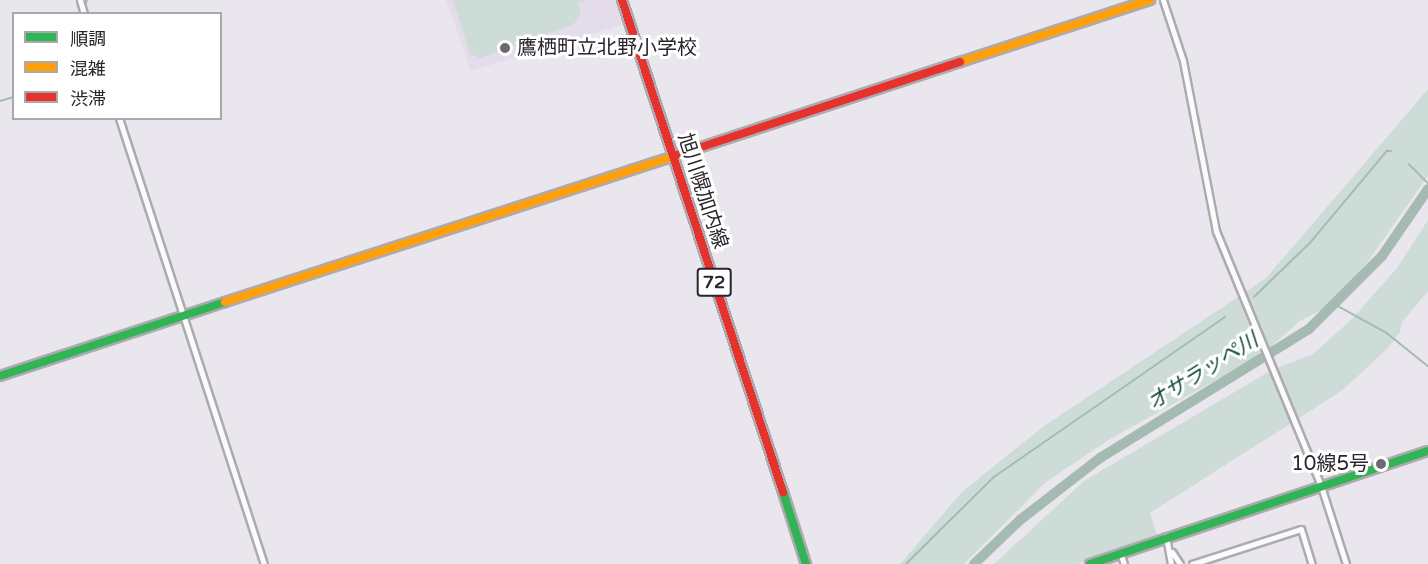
<!DOCTYPE html>
<html>
<head>
<meta charset="utf-8">
<style>
	body { margin:0 }
	#map { position:relative; width:1428px; height:564px; overflow:hidden; background:#eae6ee; font-family:"Varela Round","Noto Sans JP",sans-serif }
	div>[style] { position:absolute }
	[style*='--x'] { left:calc(var(--x)*1px); top:calc(var(--y)*1px); width:calc(var(--w)*1px); rotate:calc(var(--a)*1deg) }
	.built>* { inset:0; background:#e5dceb }
	.green>* { inset:0; background:#cedcd7 }
	.stream>* { height:1.5px; margin:-0.75px; padding:0 0.75px; transform-origin:0.75px; border-radius:0.75px; background:#a5bbb1 }
	.river>* { height:10px; margin:-5px; padding:0 5px; transform-origin:5px; border-radius:5px; background:#a5bbb1 }
	.roads { filter:drop-shadow(2px 0 #adaab0) drop-shadow(-2px 0 #adaab0) drop-shadow(0 2px #adaab0) drop-shadow(0 -2px #adaab0) }
	.street>* { height:5px; margin:-2.5px; padding:0 2.5px; transform-origin:2.5px; border-radius:2.5px; background:#fcfbfc }
	.fast>* { height:8px; margin:-4px; padding:0 4px; transform-origin:4px; border-radius:4px; background:#30b455 }
	.slow>* { height:8px; margin:-4px; padding:0 4px; transform-origin:4px; border-radius:4px; background:#ff9f0a }
	.jam>* { height:8px; margin:-4px; padding:0 4px; transform-origin:4px; border-radius:4px; background:#e5322d }
	.dots>* { width:16px; height:16px; translate:-50% -50%; box-sizing:border-box; border:3px solid #fff; border-radius:50% }
	span { translate:-50% -50%; white-space:nowrap; text-align:center; line-height:1.15; -webkit-text-stroke:6px #fff; paint-order:stroke }
	.shield-label span { padding:2px 4px; background:#fff; border:2px solid; border-radius:4px; -webkit-text-stroke-width:0 }
	.shield-label { font-size:18px; color:#29252b; font-weight:700 }
	.poi-label { font-size:20px; color:#29252b }
	.left { translate:0 -50%; text-align:left }
	.right { translate:-100% -50%; text-align:right }
	.street-label { font-size:20px; color:#29252b }
	.water-label { font-size:21px; color:#114d34; font-style:italic }
	.legend { position:absolute; left:12px; top:12px; width:210px; height:108px; box-sizing:border-box; background:#fff; border:2px solid #a9a8aa; margin:0; padding:8px 10px; list-style:none; font-size:18px; color:#29252b }
	.legend li { display:flex; align-items:center; gap:12px; height:30px }
	.legend b { width:30px; border:2px solid #a9a8aa }
</style>
</head>
<body>
<div id="map">
	<div class="built">
		<i style="clip-path:polygon(446px 0,616px 0,624px 24px,471px 71px)"></i>
	</div>
	<div class="green">
		<i style="clip-path:polygon(453px 0,587px 0,578px 3px,581px 12px,574px 24px,480px 58px,470px 54px)"></i>
		<i style="clip-path:polygon(1428px 89px,1428px 176px,1354px 281px,1328px 307px,1300px 321px,1267px 350px,1243px 294px,1267px 277px)"></i>
		<i style="clip-path:polygon(1428px 220px,1428px 291px,1402px 322px,1400px 332px,1387px 349px,1344px 389px,1298px 419px,1277px 368px,1313px 354px,1352px 319px,1397px 268px)"></i>
		<i style="clip-path:polygon(1238px 297px,1261px 355px,1110px 439px,1046px 482px,964px 564px,900px 564px,963px 491px,1044px 426px)"></i>
		<i style="clip-path:polygon(1270px 371px,1293px 422px,1150px 513px,1157px 535px,1077px 564px,994px 564px,1084px 481px)"></i>
	</div>
	<div class="stream">
		<i style="--x:86;--y:3;--w:3;--a:-72"></i>
		<i style="--x:0;--y:101;--w:15;--a:-16"></i>
		<i style="--x:1409;--y:164;--w:27;--a:45"></i>
		<i style="--x:1254;--y:297;--w:78;--a:-44"></i>
		<i style="--x:1310;--y:243;--w:120;--a:-50.1"></i>
		<i style="--x:1387;--y:151;--w:4;--a:0"></i>
		<i style="--x:1336;--y:305;--w:58;--a:28.8"></i>
		<i style="--x:1387;--y:333;--w:53;--a:38.8"></i>
		<i style="--x:906;--y:564;--w:124;--a:-44.7"></i>
		<i style="--x:994;--y:477;--w:281;--a:-34.7"></i>
	</div>
	<div class="river">
		<i style="--x:974;--y:564;--w:64;--a:-43.7"></i>
		<i style="--x:1020;--y:520;--w:101;--a:-37.8"></i>
		<i style="--x:1100;--y:458;--w:246;--a:-31.7"></i>
		<i style="--x:1309;--y:329;--w:103;--a:-45"></i>
		<i style="--x:1382;--y:256;--w:81;--a:-55.5"></i>
	</div>
	<div class="roads">
		<div class="street">
			<i style="--x:80;--y:0;--w:15;--a:74"></i>
			<i style="--x:1163;--y:0;--w:64;--a:71.8"></i>
			<i style="--x:1183;--y:61;--w:173;--a:79"></i>
			<i style="--x:1216;--y:231;--w:276;--a:67.6"></i>
			<i style="--x:1321;--y:486;--w:82;--a:72.2"></i>
			<i style="--x:119;--y:118;--w:469;--a:72"></i>
			<i style="--x:1166;--y:536;--w:28;--a:80"></i>
			<i style="--x:1120;--y:552;--w:13;--a:72"></i>
			<i style="--x:1172;--y:552;--w:14;--a:56"></i>
			<i style="--x:1192;--y:564;--w:114;--a:-17.8"></i>
			<i style="--x:1301;--y:529;--w:37;--a:73"></i>
		</div>
		<div class="fast">
			<i style="--x:0;--y:376;--w:237;--a:-18.2"></i>
			<i style="--x:783;--y:492;--w:76;--a:72.3"></i>
			<i style="--x:1090;--y:564;--w:356;--a:-18.5"></i>
		</div>
		<div class="slow">
			<i style="--x:960;--y:62;--w:200;--a:-18.1"></i>
			<i style="--x:225;--y:302;--w:475;--a:-18"></i>
		</div>
		<div class="jam">
			<i style="--x:622;--y:0;--w:518;--a:71.88"></i>
			<i style="--x:677;--y:155;--w:298;--a:-18.2"></i>
		</div>
	</div>
	<div class="dots">
		<i style="left:505px;top:48px;background:#6d696f"></i>
		<i style="left:1381px;top:464px;background:#6d696f"></i>
	</div>
	<div class="shield-label">
		<span style="left:714px;top:282px">72</span>
	</div>
	<div class="poi-label">
		<span class="left" style="left:517px;top:48px">鷹栖町立北野小学校</span>
		<span class="right" style="left:1369px;top:464px">10線5号</span>
	</div>
	<div class="street-label">
		<span style="left:702px;top:191px;rotate:72deg">旭川幌加内線</span>
	</div>
	<div class="water-label">
		<span style="left:1203px;top:372px;rotate:-32deg">オサラッペ川</span>
	</div>
	<ul class="legend">
	<li><b style="height:8px;background:#30b455"></b>順調</li>
	<li><b style="height:8px;background:#ff9f0a"></b>混雑</li>
	<li><b style="height:8px;background:#e5322d"></b>渋滞</li>
	</ul>
</div>
</body>
</html>
